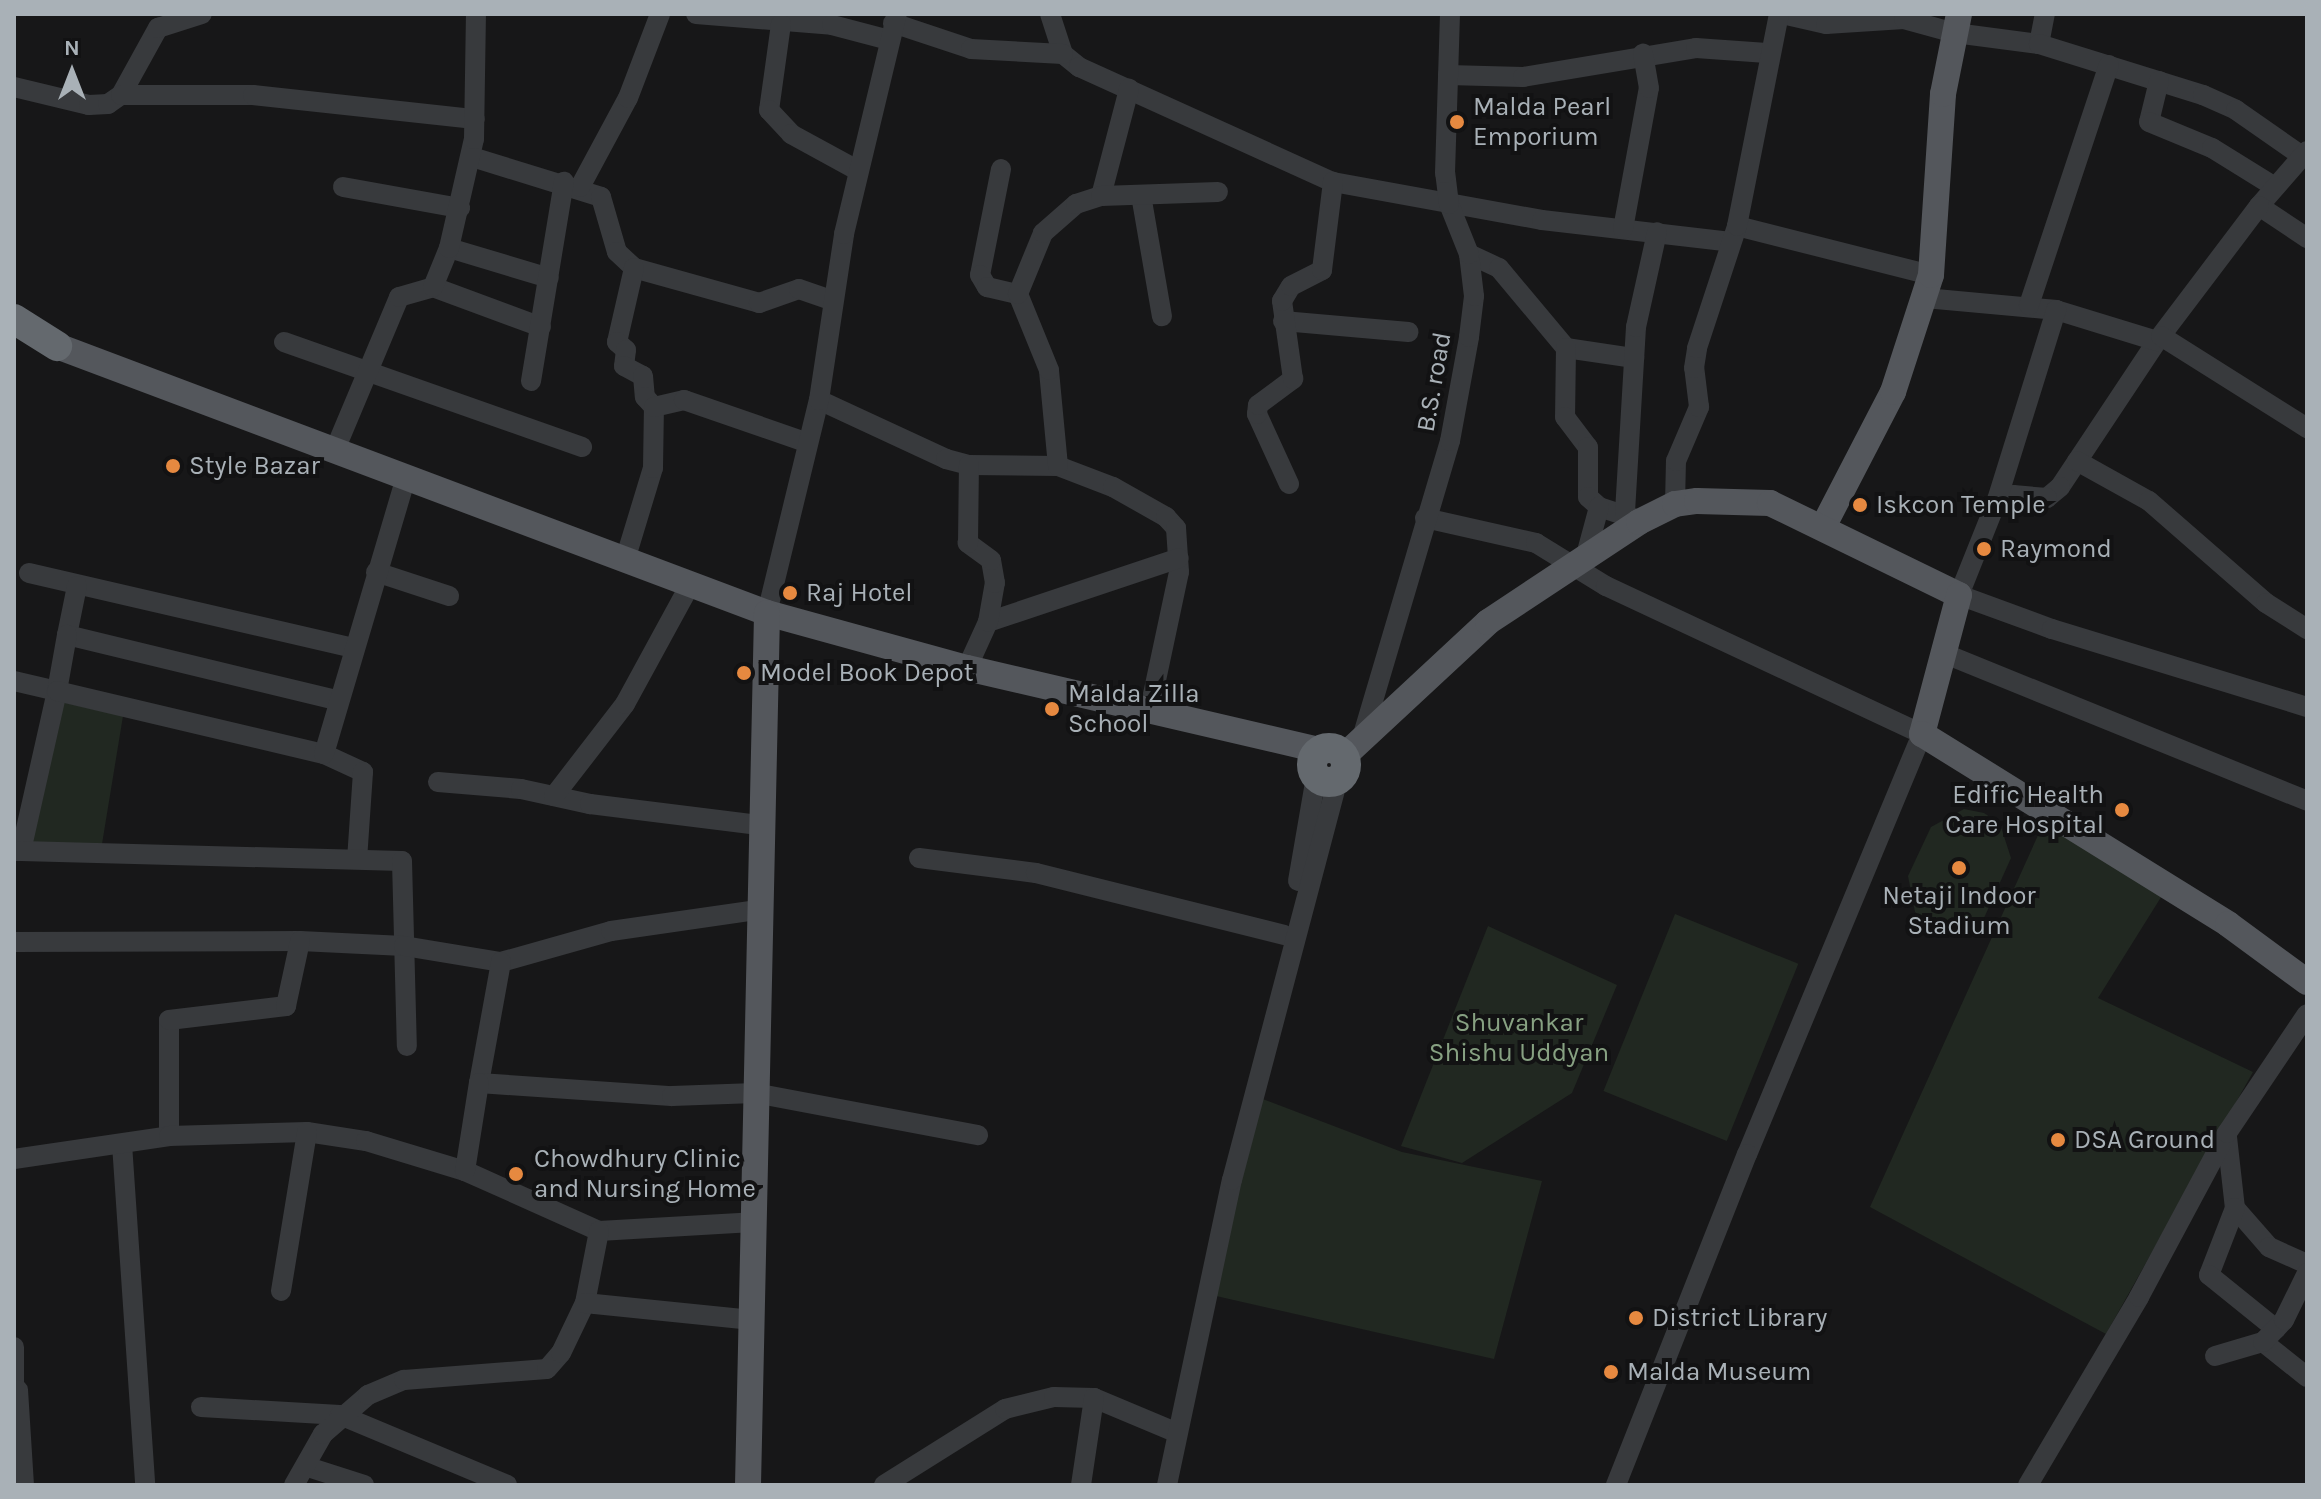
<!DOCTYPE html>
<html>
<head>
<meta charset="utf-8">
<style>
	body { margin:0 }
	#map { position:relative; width:2321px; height:1499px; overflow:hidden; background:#171718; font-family:Karla,sans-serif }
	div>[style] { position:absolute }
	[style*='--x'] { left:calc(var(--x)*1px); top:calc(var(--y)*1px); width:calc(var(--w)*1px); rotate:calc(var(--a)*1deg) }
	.green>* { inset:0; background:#212821; transform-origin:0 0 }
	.minor>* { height:20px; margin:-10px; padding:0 10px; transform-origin:10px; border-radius:10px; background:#383a3d }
	.major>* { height:26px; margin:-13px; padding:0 13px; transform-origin:13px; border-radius:13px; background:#54575c }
	.highway>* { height:30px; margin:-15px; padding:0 15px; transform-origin:15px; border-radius:15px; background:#64696e }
	.highway>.ring { margin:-15px; padding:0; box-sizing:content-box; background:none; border:30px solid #64696e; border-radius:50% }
	.dots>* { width:22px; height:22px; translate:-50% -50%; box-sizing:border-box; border:4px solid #121213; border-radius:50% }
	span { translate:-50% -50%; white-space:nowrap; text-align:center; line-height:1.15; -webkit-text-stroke:8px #121213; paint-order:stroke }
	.poi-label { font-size:26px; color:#a9b1b7 }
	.left { translate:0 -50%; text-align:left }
	.right { translate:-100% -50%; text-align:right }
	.street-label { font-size:26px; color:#a9b1b7 }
	.park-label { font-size:26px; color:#87a182 }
	.frame { position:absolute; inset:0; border:16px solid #a9b1b7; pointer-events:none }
	.north { position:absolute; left:32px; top:32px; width:80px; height:80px; -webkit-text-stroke:6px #121213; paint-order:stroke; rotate:0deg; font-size:22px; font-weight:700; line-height:32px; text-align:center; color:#a9b1b7 }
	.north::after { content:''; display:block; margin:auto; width:28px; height:36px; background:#a9b1b7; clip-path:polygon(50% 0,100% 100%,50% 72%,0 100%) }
</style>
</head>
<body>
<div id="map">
	<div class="green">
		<i style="clip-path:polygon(53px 700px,123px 716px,102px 844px,17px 844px)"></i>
		<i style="clip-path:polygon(1964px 809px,1984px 813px,2000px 824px,2011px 858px,1984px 918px,1952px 931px,1931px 925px,1915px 912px,1908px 876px,1931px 827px)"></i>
		<i style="clip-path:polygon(2049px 811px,2168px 886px,2098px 998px,2253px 1072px,2106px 1334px,1870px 1207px)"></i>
		<i style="left:1675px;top:914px;width:133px;height:191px;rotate:22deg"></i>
		<i style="clip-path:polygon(1488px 926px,1617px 985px,1572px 1093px,1462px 1163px,1401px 1146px)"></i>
		<i style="clip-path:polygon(1260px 1098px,1402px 1152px,1542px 1181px,1494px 1359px,1203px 1293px)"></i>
	</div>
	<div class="minor">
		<i style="--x:696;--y:14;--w:136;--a:4.6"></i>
		<i style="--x:832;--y:25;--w:59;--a:14.7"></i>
		<i style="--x:1050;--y:14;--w:42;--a:72"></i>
		<i style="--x:1063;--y:54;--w:21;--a:39"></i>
		<i style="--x:1079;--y:67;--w:279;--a:24.4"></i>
		<i style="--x:1333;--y:182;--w:212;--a:10.3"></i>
		<i style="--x:1542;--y:220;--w:190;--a:6.6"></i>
		<i style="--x:1782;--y:14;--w:45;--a:12.8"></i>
		<i style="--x:1826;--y:24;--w:78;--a:-3.7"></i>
		<i style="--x:1904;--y:19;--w:53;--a:15.4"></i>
		<i style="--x:1955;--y:33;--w:85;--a:7.5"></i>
		<i style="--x:2039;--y:44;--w:31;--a:-79"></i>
		<i style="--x:893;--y:23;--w:82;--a:18.4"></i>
		<i style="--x:971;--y:49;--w:92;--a:3.1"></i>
		<i style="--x:781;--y:24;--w:87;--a:97.9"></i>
		<i style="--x:769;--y:110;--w:33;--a:47"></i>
		<i style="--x:791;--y:134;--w:77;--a:28.6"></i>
		<i style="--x:2039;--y:44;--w:172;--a:17.3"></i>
		<i style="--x:2203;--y:95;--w:36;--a:24"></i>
		<i style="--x:2236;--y:110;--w:80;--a:34.9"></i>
		<i style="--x:1448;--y:75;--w:75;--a:1.5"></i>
		<i style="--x:1523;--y:77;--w:175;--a:-9.5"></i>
		<i style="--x:1696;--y:48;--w:71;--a:4"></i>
		<i style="--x:2159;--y:81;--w:42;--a:103.7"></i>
		<i style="--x:2149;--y:122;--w:68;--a:22.4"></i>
		<i style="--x:2212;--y:148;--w:74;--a:31.8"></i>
		<i style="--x:14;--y:87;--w:77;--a:13.5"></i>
		<i style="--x:89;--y:105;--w:19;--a:-3"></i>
		<i style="--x:108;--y:104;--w:16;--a:-35"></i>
		<i style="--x:121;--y:95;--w:77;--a:-61.1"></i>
		<i style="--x:158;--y:28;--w:46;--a:-17.7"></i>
		<i style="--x:121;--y:95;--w:132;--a:0"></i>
		<i style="--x:253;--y:95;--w:223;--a:6.2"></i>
		<i style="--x:2307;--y:151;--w:73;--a:131.1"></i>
		<i style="--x:2259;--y:206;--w:58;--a:33.7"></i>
		<i style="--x:472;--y:157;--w:135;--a:17.2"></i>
		<i style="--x:601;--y:197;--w:57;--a:73.8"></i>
		<i style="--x:617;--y:252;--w:23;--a:43"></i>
		<i style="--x:634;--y:268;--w:130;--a:15.6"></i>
		<i style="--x:759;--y:303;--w:42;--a:-19.3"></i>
		<i style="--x:799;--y:289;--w:36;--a:19"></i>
		<i style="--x:1001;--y:169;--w:108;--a:101.2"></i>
		<i style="--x:980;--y:275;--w:14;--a:60"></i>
		<i style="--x:987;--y:287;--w:32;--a:13"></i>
		<i style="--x:343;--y:187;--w:119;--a:10.2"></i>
		<i style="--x:580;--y:187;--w:101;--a:-61.7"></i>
		<i style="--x:628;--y:98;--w:90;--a:-69.1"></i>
		<i style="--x:1141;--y:195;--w:123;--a:80.2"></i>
		<i style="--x:1101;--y:196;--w:111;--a:-75.3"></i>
		<i style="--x:2259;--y:206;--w:169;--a:127.1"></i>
		<i style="--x:2157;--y:341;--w:175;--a:123.6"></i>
		<i style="--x:2060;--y:487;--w:17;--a:140"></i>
		<i style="--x:2047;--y:498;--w:34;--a:-175"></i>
		<i style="--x:2013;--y:495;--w:17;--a:163"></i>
		<i style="--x:1997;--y:500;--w:102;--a:111.8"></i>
		<i style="--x:1959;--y:595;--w:99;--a:20.1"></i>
		<i style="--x:2052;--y:629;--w:267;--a:17"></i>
		<i style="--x:1737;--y:226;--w:200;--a:14.2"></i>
		<i style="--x:1623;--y:229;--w:143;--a:-79.6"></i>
		<i style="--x:1649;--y:88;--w:35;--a:-100"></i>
		<i style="--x:449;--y:248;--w:104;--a:16.7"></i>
		<i style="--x:1469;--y:254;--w:33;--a:25"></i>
		<i style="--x:1499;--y:268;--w:104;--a:50.1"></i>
		<i style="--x:1566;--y:348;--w:69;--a:8.4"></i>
		<i style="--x:634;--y:268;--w:76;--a:102.9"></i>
		<i style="--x:617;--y:342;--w:12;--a:42"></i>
		<i style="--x:626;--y:350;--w:16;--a:97"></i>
		<i style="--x:624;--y:366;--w:21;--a:28"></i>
		<i style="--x:643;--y:376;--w:21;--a:85"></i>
		<i style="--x:645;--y:397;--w:13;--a:48"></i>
		<i style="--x:433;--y:287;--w:115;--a:20.3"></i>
		<i style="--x:1925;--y:298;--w:132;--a:5.2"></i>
		<i style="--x:2056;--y:310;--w:106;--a:17.1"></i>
		<i style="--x:2029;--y:305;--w:253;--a:-71.6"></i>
		<i style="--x:1283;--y:321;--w:126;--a:5"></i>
		<i style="--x:2161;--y:336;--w:173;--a:32.2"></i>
		<i style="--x:284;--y:342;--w:316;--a:19.4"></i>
		<i style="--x:1566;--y:348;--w:69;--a:90.8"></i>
		<i style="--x:1565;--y:417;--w:38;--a:53"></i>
		<i style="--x:1588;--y:447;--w:50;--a:90"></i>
		<i style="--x:1588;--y:497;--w:15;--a:42"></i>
		<i style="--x:1599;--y:507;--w:38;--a:18"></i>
		<i style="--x:531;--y:381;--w:202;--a:-80.6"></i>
		<i style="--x:819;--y:400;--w:140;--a:24.9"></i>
		<i style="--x:946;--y:459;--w:24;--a:15"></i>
		<i style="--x:969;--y:465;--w:89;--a:0.6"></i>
		<i style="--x:1058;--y:466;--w:59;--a:20.9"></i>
		<i style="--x:1113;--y:487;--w:61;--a:29.5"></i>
		<i style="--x:1166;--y:517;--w:15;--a:48"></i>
		<i style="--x:1176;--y:528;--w:44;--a:86.1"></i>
		<i style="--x:1179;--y:572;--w:140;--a:102"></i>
		<i style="--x:334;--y:452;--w:168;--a:-67.2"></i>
		<i style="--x:399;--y:297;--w:35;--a:-16"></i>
		<i style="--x:433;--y:287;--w:42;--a:-67.7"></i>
		<i style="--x:449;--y:248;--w:112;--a:-77.1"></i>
		<i style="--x:474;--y:139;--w:125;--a:-89.1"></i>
		<i style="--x:2077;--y:461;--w:82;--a:29.1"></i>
		<i style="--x:2149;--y:501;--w:155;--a:41.1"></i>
		<i style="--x:2266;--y:603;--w:49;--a:32.4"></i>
		<i style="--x:1058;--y:466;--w:96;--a:-95.4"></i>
		<i style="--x:1049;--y:370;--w:82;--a:-112.2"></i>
		<i style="--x:1018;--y:294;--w:66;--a:-67.7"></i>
		<i style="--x:1043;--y:233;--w:44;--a:-41.3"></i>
		<i style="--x:1076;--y:204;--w:26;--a:-18"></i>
		<i style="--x:1101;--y:196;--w:117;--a:-2"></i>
		<i style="--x:1289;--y:484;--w:77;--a:-114.6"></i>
		<i style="--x:1257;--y:414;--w:9;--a:-84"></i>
		<i style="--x:1258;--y:405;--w:44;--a:-36.6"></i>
		<i style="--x:1293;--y:379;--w:79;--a:-98"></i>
		<i style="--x:1282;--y:301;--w:17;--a:-59"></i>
		<i style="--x:1291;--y:286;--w:35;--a:-27"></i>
		<i style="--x:1322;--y:270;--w:89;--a:-82.9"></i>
		<i style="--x:1997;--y:500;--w:199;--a:-72.7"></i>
		<i style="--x:1675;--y:504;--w:43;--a:-88.7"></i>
		<i style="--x:1676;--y:461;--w:59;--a:-66.9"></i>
		<i style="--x:1699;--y:407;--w:39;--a:-97"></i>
		<i style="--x:1694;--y:368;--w:20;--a:-81"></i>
		<i style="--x:1697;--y:348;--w:128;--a:-71.8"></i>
		<i style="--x:1737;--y:226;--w:216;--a:-78.8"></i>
		<i style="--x:1625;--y:512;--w:185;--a:-86.6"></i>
		<i style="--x:1636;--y:327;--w:97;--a:-77.5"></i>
		<i style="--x:1425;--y:518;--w:114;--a:12.7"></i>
		<i style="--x:1536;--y:543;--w:82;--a:31.6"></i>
		<i style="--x:1606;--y:586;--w:349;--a:25.1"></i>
		<i style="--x:1922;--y:734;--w:455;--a:112.6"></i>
		<i style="--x:1747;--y:1154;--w:356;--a:111.6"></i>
		<i style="--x:1585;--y:559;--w:54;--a:-74.9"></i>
		<i style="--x:625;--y:560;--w:96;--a:-73.1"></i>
		<i style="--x:653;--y:468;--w:61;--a:-89.1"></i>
		<i style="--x:654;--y:407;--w:31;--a:-13"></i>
		<i style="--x:684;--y:400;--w:131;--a:19.1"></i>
		<i style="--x:376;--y:572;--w:77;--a:18.2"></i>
		<i style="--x:29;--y:573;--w:334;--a:13"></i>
		<i style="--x:77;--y:586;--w:50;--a:101.5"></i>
		<i style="--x:67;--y:635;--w:280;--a:13.6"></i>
		<i style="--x:767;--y:613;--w:219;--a:-76.3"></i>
		<i style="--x:819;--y:400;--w:168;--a:-81.4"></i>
		<i style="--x:844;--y:234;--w:226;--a:-76.5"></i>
		<i style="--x:988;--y:622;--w:201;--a:-18.5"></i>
		<i style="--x:1943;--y:653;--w:393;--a:22.1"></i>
		<i style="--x:967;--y:668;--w:51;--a:-65.5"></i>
		<i style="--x:988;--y:622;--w:40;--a:-80"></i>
		<i style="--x:995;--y:583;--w:23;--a:-100"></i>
		<i style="--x:991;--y:560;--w:29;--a:-144"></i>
		<i style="--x:968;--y:543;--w:78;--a:-89.3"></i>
		<i style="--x:14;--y:681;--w:44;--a:13.1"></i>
		<i style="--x:57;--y:691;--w:57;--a:-79.9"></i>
		<i style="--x:1362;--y:738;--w:310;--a:-73.5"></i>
		<i style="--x:1450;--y:441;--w:106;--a:-79.6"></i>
		<i style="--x:1469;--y:337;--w:41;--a:-83"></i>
		<i style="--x:1474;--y:296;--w:42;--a:-96.8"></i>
		<i style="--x:1469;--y:254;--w:54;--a:-111.8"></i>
		<i style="--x:1449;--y:204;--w:31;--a:-97"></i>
		<i style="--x:1445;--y:173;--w:159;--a:-88.2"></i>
		<i style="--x:324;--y:754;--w:43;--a:24.8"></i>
		<i style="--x:363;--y:772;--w:87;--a:93.9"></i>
		<i style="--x:438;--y:782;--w:83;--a:4.8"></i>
		<i style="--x:521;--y:789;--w:71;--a:12.3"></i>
		<i style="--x:590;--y:804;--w:170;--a:7.1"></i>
		<i style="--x:554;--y:796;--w:116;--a:-52.3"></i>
		<i style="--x:625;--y:704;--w:136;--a:-61.4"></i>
		<i style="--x:14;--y:851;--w:7;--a:0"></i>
		<i style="--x:21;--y:851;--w:164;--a:-77.3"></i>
		<i style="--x:57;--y:691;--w:274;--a:13.3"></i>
		<i style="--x:324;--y:754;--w:286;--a:-73.5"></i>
		<i style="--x:21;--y:851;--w:381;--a:1.5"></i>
		<i style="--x:402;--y:861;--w:185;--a:88.5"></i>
		<i style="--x:919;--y:858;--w:118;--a:7.3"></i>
		<i style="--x:1036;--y:873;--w:256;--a:14"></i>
		<i style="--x:1298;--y:881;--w:106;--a:-80.2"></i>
		<i style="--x:14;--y:942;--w:286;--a:-0.2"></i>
		<i style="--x:300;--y:941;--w:104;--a:2.8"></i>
		<i style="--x:404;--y:946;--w:98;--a:9.4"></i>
		<i style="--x:501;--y:962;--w:114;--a:-15.7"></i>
		<i style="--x:611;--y:931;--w:148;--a:-8.2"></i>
		<i style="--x:501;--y:962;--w:123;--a:100.3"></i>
		<i style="--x:479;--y:1083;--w:193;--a:3.9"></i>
		<i style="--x:672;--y:1096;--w:83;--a:-2.1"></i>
		<i style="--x:755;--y:1093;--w:227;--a:10.7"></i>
		<i style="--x:169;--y:1136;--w:116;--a:-90"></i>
		<i style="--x:169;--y:1020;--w:118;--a:-6.8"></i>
		<i style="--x:286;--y:1006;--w:66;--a:-77.8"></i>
		<i style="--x:2227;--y:1137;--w:71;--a:83.6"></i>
		<i style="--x:2235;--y:1208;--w:52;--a:48.9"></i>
		<i style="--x:2269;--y:1247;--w:42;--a:24.1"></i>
		<i style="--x:122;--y:1144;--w:342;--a:86.1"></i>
		<i style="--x:14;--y:1159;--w:157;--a:-8.4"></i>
		<i style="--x:169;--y:1136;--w:138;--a:-1.7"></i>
		<i style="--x:307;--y:1132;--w:60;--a:8.7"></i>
		<i style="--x:366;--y:1141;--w:103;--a:16.9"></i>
		<i style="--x:465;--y:1171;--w:147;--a:24.1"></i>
		<i style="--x:599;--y:1231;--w:154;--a:-3.3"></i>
		<i style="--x:465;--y:1171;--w:89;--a:-81"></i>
		<i style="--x:2235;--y:1208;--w:72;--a:111.2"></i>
		<i style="--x:2209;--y:1275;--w:86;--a:38.9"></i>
		<i style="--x:281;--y:1291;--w:161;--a:-80.7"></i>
		<i style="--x:585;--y:1303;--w:73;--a:-79"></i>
		<i style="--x:2263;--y:1342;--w:56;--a:38.5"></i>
		<i style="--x:14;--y:1347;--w:44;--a:90"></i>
		<i style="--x:2215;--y:1356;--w:50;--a:-16.3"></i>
		<i style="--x:2263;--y:1342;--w:30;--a:-46"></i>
		<i style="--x:2284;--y:1320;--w:52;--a:-63.9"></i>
		<i style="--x:18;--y:1390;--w:95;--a:86.4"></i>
		<i style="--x:201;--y:1407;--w:139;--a:3.3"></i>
		<i style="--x:340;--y:1415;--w:181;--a:22.7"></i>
		<i style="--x:308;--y:1467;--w:59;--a:17.8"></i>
		<i style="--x:294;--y:1485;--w:59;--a:-60.4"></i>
		<i style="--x:323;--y:1434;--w:60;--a:-40.9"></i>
		<i style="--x:368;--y:1395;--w:39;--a:-23"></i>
		<i style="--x:404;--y:1380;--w:143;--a:-4.4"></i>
		<i style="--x:547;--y:1369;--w:21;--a:-49"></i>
		<i style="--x:561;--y:1353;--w:55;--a:-64.4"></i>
		<i style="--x:585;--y:1303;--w:168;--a:5.8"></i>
		<i style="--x:884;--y:1485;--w:143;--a:-32.1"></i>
		<i style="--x:1005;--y:1409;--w:50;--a:-13.8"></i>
		<i style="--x:1054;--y:1397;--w:40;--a:1.4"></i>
		<i style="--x:1094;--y:1398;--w:86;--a:22.7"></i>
		<i style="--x:1081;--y:1485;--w:88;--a:-81.5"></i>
		<i style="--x:1167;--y:1485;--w:312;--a:-78"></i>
		<i style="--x:1232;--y:1180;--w:414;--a:-75.2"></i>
		<i style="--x:2028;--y:1485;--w:218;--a:-59.4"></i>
		<i style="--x:2139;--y:1297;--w:186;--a:-61.8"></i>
		<i style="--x:2227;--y:1133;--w:143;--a:-56.1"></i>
	</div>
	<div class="major">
		<i style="--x:57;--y:346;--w:759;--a:20.61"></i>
		<i style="--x:767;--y:613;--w:207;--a:15.4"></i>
		<i style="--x:967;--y:668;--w:362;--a:13.1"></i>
		<i style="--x:1823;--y:527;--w:152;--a:-62.6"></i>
		<i style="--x:1893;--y:392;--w:123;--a:-72"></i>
		<i style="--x:1931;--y:275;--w:181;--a:-86.2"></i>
		<i style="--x:1943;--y:94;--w:82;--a:-78.7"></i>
		<i style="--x:1344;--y:756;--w:197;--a:-42.9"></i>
		<i style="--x:1488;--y:622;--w:181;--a:-33.5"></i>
		<i style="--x:1639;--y:522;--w:40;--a:-26.6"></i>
		<i style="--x:1675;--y:504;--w:22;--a:-8"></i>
		<i style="--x:1697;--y:501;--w:73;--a:1.6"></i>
		<i style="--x:1770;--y:503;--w:210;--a:26"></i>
		<i style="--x:1959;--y:595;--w:144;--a:104.9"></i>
		<i style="--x:1922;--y:734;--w:360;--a:31.8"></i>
		<i style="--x:2228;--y:924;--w:98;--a:36.3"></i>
		<i style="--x:748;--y:1485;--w:872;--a:-88.75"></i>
	</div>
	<div class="highway">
		<i style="--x:14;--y:319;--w:51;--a:32.1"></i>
		<i class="ring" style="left:1312px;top:748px;width:4px;height:4px"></i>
	</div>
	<div class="dots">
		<i style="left:1457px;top:122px;background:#e68940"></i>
		<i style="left:173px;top:466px;background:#e68940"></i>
		<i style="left:1860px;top:505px;background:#e68940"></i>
		<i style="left:1984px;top:549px;background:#e68940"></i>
		<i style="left:790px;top:593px;background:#e68940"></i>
		<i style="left:744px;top:673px;background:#e68940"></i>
		<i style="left:1052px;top:709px;background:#e68940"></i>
		<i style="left:2122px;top:810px;background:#e68940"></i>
		<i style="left:1959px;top:868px;background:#e68940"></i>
		<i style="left:2058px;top:1140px;background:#e68940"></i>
		<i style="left:516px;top:1174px;background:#e68940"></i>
		<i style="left:1636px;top:1318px;background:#e68940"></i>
		<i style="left:1611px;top:1372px;background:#e68940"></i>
	</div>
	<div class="poi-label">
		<span class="left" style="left:1473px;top:122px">Malda Pearl<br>Emporium</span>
		<span class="left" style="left:189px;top:466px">Style Bazar</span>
		<span class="left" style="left:1876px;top:505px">Iskcon Temple</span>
		<span class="left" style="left:2000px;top:549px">Raymond</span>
		<span class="left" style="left:806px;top:593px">Raj Hotel</span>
		<span class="left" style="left:760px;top:673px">Model Book Depot</span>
		<span class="left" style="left:1068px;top:709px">Malda Zilla<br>School</span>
		<span class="right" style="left:2104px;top:810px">Edific Health<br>Care Hospital</span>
		<span style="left:1959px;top:911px">Netaji Indoor<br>Stadium</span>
		<span class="left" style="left:2074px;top:1140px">DSA Ground</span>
		<span class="left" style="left:534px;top:1174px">Chowdhury Clinic<br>and Nursing Home</span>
		<span class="left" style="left:1652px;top:1318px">District Library</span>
		<span class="left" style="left:1627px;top:1372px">Malda Museum</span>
	</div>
	<div class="street-label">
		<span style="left:1434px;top:382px;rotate:-80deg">B.S. road</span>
	</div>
	<div class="park-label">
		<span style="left:1519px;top:1038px">Shuvankar<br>Shishu Uddyan</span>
	</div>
	<div class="frame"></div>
	<div class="north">N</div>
</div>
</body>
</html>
